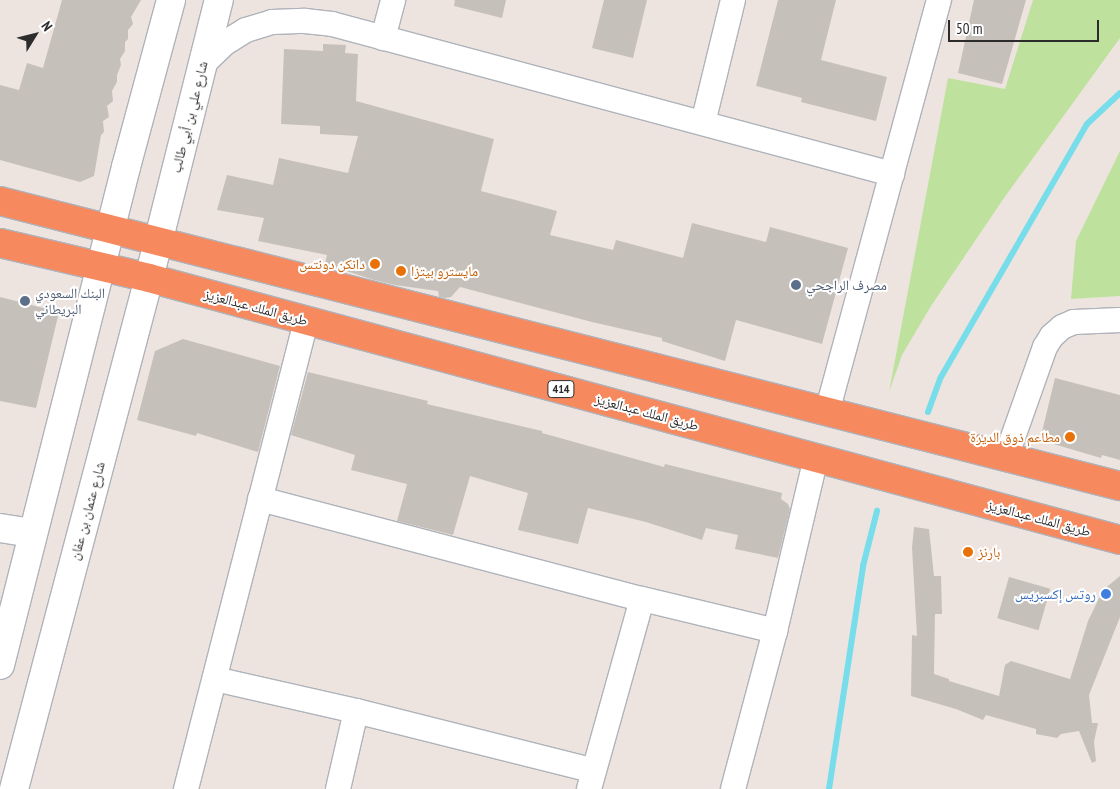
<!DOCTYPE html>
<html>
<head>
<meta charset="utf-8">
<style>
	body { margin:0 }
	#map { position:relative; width:1120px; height:789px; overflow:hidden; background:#ede4df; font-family:"PT Sans Narrow","Noto Naskh Arabic",sans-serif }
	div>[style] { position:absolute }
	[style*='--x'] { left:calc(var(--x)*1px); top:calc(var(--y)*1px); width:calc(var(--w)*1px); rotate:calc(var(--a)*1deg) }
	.green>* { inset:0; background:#bfe19e }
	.stream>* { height:6px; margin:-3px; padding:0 3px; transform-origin:3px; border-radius:3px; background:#77ddea }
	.building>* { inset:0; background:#c5c0ba; transform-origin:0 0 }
	.roads { filter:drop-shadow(1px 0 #afb3bb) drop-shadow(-1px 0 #afb3bb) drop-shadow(0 1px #afb3bb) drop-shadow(0 -1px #afb3bb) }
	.street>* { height:24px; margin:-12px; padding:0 12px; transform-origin:12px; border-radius:12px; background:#fff }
	.secondary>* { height:28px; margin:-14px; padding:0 14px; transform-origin:14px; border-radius:14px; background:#fff }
	.highway>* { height:28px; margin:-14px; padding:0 14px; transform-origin:14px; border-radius:14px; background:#f7895f }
	.dots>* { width:14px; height:14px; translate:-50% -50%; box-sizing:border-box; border:2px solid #fff; border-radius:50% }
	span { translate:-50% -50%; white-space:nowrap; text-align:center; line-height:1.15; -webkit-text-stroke:4px #fff; paint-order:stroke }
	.shield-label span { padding:1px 4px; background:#fff; border:1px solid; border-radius:4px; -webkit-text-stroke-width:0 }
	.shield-label { font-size:12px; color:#2c2c2c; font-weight:700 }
	.street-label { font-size:14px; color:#2c2c2c }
	.food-label { font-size:14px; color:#c56008 }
	.right { translate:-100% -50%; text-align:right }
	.left { translate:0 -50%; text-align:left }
	.service-label { font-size:14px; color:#4e5e75 }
	.shop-label { font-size:14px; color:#366cbe }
	.north { position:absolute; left:10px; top:10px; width:50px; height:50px; -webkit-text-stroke:4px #fff; paint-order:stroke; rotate:54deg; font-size:14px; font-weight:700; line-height:20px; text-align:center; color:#2c2c2c }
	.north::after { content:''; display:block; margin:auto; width:18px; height:22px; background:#2c2c2c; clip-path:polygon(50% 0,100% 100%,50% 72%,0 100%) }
	.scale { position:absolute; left:948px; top:20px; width:151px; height:22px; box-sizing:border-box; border:2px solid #2c2c2c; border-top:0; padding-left:6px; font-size:15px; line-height:18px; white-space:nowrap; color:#2c2c2c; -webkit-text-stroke:4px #fff; paint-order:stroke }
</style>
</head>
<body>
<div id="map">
	<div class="green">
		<i style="clip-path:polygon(1033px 0,1120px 0,1120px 38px,1004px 198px,931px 306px,902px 355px,889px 392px,948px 78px,1005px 89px)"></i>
		<i style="clip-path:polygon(1120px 151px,1120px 296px,1071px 299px,1076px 241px)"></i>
	</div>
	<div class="stream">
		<i style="--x:928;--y:412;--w:37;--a:-70"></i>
		<i style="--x:941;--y:377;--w:292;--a:-60"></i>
		<i style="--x:1087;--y:124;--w:45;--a:-43.2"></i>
		<i style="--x:829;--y:789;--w:226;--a:-81.3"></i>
		<i style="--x:863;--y:566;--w:57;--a:-75.7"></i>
	</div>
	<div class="building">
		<i style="clip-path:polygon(62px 0,141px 0,131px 17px,133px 24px,128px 30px,128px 39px,125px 42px,125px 51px,120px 59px,121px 65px,117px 75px,117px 82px,112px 91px,113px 101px,107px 106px,109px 117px,103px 121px,104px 132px,101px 135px,94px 176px,80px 182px,0 160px,0 85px,19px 90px,27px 63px,43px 68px)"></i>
		<i style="clip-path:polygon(455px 0,506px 0,502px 18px,454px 6px)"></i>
		<i style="clip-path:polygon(604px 0,647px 0,633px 58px,592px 48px)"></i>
		<i style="clip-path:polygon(778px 0,836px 0,821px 60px,887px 77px,876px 121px,801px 102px,802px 98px,756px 86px)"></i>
		<i style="clip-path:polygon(974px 0,1026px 0,1002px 84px,958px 73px)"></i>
		<i style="clip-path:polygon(323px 44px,346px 45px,345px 53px,358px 54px,356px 101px,494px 139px,481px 191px,557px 211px,550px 235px,613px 250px,616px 240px,683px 258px,692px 223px,766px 242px,770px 227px,848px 248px,822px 344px,736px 320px,725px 361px,662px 341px,662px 338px,592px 322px,460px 287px,451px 297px,445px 298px,439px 297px,438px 291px,395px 285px,374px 280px,325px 264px,327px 255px,258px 241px,264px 218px,217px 210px,227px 175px,273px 185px,279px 158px,348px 173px,358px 136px,320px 134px,320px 126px,281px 124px,284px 49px,323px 51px)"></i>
		<i style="clip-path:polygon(0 297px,59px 312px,36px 408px,0 401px)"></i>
		<i style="clip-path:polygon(183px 339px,280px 366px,258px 452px,197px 433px,196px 436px,137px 420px,155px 351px)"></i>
		<i style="clip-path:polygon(308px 372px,428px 401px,427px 404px,542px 431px,542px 433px,664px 467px,665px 464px,782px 493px,781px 499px,788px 504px,790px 509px,778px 558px,735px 549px,738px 535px,706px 528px,702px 540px,646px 522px,588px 508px,578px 544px,518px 530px,528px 493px,470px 476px,453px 535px,397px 521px,407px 484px,351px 470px,355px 455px,291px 435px)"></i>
		<i style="clip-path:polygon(1055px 378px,1120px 395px,1120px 460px,1102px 455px,1101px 458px,1040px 440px)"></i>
		<i style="clip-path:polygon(914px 527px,929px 529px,934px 576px,941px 576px,942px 614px,935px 614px,934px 674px,949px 679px,949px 681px,999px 696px,1005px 665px,1011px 661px,1070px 679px,1088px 621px,1103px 590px,1120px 576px,1120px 617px,1089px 695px,1092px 723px,1098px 723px,1094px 742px,1096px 761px,1092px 763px,1079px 731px,1061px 734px,1057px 738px,1036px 734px,1036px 729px,986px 715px,983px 720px,956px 709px,911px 696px,912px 635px,917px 636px,912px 548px)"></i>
		<i style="left:1009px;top:577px;width:43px;height:43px;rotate:16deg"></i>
	</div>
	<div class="roads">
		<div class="street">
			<i style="--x:383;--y:38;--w:39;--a:-75"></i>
			<i style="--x:202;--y:65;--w:32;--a:-44"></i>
			<i style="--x:225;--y:43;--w:25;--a:-32"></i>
			<i style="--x:246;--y:30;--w:27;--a:-17"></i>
			<i style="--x:272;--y:22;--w:33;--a:-2"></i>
			<i style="--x:305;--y:21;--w:27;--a:6"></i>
			<i style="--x:332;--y:24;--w:580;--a:15"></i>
			<i style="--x:703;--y:123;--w:127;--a:-76.3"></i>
			<i style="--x:827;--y:412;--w:427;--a:-74.8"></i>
			<i style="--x:1006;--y:457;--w:117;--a:-70.5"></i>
			<i style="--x:1045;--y:347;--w:13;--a:-58"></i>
			<i style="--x:1052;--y:336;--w:13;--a:-42"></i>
			<i style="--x:1062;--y:327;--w:13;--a:-23"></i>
			<i style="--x:1074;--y:322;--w:46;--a:-2.5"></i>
			<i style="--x:260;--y:499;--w:395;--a:14.7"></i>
			<i style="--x:642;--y:599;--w:137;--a:13.5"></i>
			<i style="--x:215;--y:679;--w:145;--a:12.8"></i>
			<i style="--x:356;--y:711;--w:245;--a:14.1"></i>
			<i style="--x:186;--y:789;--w:484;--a:-75.6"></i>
			<i style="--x:338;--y:789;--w:80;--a:-77"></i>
			<i style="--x:589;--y:789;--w:197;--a:-74.4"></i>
			<i style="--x:733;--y:789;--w:163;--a:-75.1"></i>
			<i style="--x:775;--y:631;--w:178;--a:-76.7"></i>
		</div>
		<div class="secondary">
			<i style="--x:0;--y:528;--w:33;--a:9"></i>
			<i style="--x:0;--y:665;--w:514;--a:-75.8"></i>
			<i style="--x:126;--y:167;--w:173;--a:-74.9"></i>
			<i style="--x:14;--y:789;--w:529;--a:-75.2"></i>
			<i style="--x:149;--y:278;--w:287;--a:-75.9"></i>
		</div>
		<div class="highway">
			<i style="--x:0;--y:201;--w:1156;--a:14.28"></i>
			<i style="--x:0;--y:243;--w:153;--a:13.2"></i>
			<i style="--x:149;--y:278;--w:1006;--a:15.1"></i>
		</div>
	</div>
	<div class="dots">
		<i style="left:375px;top:264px;background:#e8710a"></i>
		<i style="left:401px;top:271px;background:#e8710a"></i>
		<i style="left:796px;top:285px;background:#5c6f8a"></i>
		<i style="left:25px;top:301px;background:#5c6f8a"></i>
		<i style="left:1070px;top:437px;background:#e8710a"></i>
		<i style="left:968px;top:552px;background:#e8710a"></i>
		<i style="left:1106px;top:594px;background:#3f7fe0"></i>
	</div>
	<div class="shield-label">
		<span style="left:561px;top:389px">414</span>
	</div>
	<div class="street-label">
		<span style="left:189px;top:117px;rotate:-76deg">شارع علي بن أبي طالب</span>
		<span style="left:256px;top:307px;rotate:15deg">طريق الملك عبدالعزيز</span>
		<span style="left:647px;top:412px;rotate:15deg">طريق الملك عبدالعزيز</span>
		<span style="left:87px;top:511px;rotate:-75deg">شارع عثمان بن عفان</span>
		<span style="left:1039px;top:518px;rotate:15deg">طريق الملك عبدالعزيز</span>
	</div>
	<div class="food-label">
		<span class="right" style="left:365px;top:264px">دانكن دونتس</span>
		<span class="left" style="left:411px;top:271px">مايسترو بيتزا</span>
		<span class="right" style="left:1060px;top:437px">مطاعم ذوق الديرة</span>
		<span class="left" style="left:978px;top:552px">بارنز</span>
	</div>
	<div class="service-label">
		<span class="left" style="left:806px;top:285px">مصرف الراجحي</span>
		<span class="left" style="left:35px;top:301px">البنك السعودي<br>البريطاني</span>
	</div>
	<div class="shop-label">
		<span class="right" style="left:1096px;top:594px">روتس إكسبريس</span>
	</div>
	<div class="north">N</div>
	<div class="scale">50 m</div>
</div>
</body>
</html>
